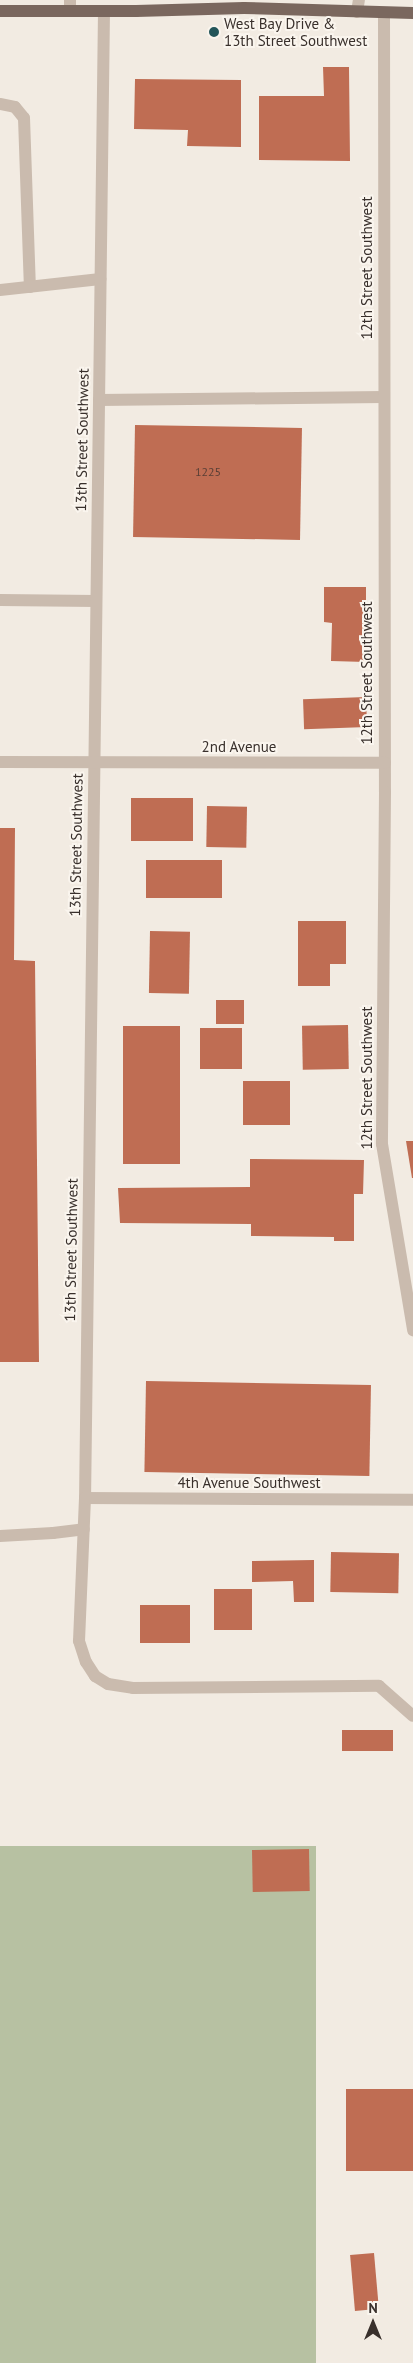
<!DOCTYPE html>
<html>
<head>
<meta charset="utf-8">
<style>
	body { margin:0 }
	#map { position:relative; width:413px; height:2363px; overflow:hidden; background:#f2ebe2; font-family:"PT Sans",sans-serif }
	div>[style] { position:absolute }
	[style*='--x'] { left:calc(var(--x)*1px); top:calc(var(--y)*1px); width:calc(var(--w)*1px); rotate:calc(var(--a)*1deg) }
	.green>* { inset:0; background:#b7c1a2; transform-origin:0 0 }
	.building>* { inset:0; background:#bf6d53; transform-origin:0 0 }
	.service>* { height:12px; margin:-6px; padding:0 6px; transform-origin:6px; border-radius:6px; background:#cabbae }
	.minor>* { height:12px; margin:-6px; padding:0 6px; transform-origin:6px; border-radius:6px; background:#cabbae }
	.primary>* { height:12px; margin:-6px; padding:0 6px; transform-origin:6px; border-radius:6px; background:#7a675e }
	.dots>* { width:14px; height:14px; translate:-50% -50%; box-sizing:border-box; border:2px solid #faf5ee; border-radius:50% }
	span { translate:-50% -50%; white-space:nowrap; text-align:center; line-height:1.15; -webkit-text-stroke:4px #faf5ee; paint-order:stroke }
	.number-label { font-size:12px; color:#5a3f36 }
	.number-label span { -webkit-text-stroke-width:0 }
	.poi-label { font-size:15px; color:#39302c }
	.left { translate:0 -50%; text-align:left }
	.street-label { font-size:15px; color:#39302c }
	.north { position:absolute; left:348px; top:2298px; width:50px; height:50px; -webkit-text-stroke:4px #faf5ee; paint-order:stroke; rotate:0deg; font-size:14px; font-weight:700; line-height:20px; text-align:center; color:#39302c }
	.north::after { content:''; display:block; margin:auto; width:18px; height:22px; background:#39302c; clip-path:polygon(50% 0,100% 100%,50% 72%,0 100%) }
</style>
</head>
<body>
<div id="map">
	<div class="green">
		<i style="left:0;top:1846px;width:316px;height:517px"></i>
	</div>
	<div class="building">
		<i style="clip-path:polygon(323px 67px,349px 67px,350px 161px,259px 160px,259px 96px,324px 96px)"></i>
		<i style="clip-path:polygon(135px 79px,241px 80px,241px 147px,187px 146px,188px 130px,134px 129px)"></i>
		<i style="left:135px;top:425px;width:167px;height:112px;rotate:1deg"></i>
		<i style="clip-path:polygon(324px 587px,366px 587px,366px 662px,331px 661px,332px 623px,324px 622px)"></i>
		<i style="left:366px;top:697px;width:30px;height:63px;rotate:88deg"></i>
		<i style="left:131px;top:798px;width:62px;height:43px"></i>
		<i style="left:207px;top:806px;width:40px;height:41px;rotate:1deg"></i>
		<i style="clip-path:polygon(0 828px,15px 828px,14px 960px,35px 961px,39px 1362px,0 1362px)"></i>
		<i style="left:146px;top:860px;width:76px;height:38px"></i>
		<i style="clip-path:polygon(298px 921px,346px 921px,346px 964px,330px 964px,330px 986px,298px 986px)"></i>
		<i style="left:150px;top:931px;width:40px;height:62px;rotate:1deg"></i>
		<i style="left:216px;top:1000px;width:28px;height:24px"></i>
		<i style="left:348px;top:1025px;width:44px;height:46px;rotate:89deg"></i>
		<i style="left:123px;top:1026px;width:57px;height:138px"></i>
		<i style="left:200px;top:1028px;width:42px;height:41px"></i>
		<i style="left:243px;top:1081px;width:47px;height:44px"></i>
		<i style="clip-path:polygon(406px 1141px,413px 1141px,413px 1178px,412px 1178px)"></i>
		<i style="clip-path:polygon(250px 1159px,364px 1160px,363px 1194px,354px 1194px,354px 1241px,334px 1241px,334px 1237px,251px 1236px,251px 1224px,120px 1223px,118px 1188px,250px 1187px)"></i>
		<i style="left:146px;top:1381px;width:225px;height:91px;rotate:1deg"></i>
		<i style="left:331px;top:1552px;width:68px;height:40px;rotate:1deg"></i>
		<i style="clip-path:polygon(314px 1560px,314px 1602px,294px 1602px,293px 1581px,252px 1582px,252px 1561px)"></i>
		<i style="left:214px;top:1589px;width:38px;height:41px"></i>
		<i style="left:140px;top:1605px;width:50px;height:38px"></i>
		<i style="left:342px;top:1730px;width:51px;height:21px"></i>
		<i style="left:309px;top:1849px;width:42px;height:57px;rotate:89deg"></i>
		<i style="left:413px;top:2089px;width:82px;height:67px;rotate:90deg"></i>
		<i style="left:374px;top:2253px;width:56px;height:24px;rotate:85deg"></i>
	</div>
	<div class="service">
		<i style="--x:357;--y:12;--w:12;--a:-81"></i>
		<i style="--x:0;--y:104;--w:15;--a:11"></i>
		<i style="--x:15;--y:107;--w:14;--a:51"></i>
		<i style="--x:24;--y:118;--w:169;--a:88"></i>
		<i style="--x:0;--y:290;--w:101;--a:-6.3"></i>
		<i style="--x:99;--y:400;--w:284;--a:-0.6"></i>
		<i style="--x:0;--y:600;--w:96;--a:0.6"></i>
		<i style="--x:0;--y:1536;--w:53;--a:-3.2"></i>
		<i style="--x:53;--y:1533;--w:31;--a:-7"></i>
		<i style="--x:379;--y:1686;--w:45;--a:41.4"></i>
	</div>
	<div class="minor">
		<i style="--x:70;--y:0;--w:11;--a:90"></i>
		<i style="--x:104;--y:11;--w:1487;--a:90.73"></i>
		<i style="--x:85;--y:1498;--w:143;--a:92.4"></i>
		<i style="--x:79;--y:1641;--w:22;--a:72"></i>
		<i style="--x:86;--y:1662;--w:17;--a:57"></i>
		<i style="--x:95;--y:1676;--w:15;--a:32"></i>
		<i style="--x:108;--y:1684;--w:25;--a:9"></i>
		<i style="--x:133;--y:1688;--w:246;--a:-0.5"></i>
		<i style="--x:384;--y:13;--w:779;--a:89.93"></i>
		<i style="--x:385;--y:792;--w:352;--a:90.5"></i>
		<i style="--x:382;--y:1144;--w:189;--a:80.5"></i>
		<i style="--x:0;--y:762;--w:385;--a:0.1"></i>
		<i style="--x:85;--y:1498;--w:328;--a:0.3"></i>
	</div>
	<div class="primary">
		<i style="--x:0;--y:11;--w:136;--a:0"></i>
		<i style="--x:136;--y:11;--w:108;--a:-1.6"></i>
		<i style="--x:244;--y:8;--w:169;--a:1.7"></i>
	</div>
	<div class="dots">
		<i style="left:214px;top:32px;background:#235559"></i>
	</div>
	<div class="number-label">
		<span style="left:208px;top:472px">1225</span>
	</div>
	<div class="poi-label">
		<span class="left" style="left:224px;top:32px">West Bay Drive &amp;<br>13th Street Southwest</span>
	</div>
	<div class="street-label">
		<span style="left:367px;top:268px;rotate:-90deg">12th Street Southwest</span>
		<span style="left:82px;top:440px;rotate:-89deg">13th Street Southwest</span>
		<span style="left:367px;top:673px;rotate:-90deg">12th Street Southwest</span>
		<span style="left:239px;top:747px">2nd Avenue</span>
		<span style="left:76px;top:845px;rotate:-89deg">13th Street Southwest</span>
		<span style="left:367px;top:1078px;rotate:-90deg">12th Street Southwest</span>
		<span style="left:71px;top:1250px;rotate:-89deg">13th Street Southwest</span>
		<span style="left:249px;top:1483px">4th Avenue Southwest</span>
	</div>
	<div class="north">N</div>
</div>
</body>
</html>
